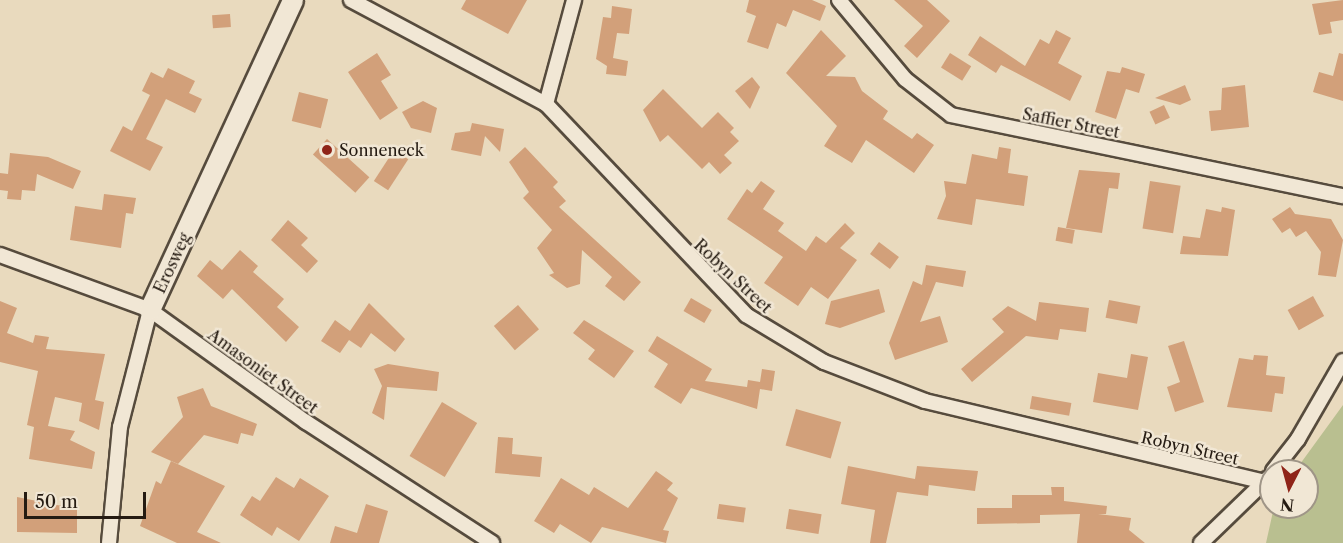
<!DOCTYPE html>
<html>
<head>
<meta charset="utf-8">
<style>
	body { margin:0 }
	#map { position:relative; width:1343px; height:543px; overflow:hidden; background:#e9dabe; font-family:"Libre Caslon Text",serif }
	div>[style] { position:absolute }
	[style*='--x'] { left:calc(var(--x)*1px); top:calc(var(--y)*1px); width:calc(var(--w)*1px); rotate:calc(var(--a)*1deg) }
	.green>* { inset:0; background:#b9bf90 }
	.building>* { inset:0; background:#d2a07a; transform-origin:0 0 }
	.roads { filter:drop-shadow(2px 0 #564b3d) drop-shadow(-2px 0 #564b3d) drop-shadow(0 2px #564b3d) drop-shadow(0 -2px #564b3d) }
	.street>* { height:14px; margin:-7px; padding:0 7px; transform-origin:7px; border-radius:7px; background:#f1e7d5 }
	.secondary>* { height:20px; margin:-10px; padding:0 10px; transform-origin:10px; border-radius:10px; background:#f1e7d5 }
	.dots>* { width:16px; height:16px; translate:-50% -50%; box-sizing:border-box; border:3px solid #f1e7d5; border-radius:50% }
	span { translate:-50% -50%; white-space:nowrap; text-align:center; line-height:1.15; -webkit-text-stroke:5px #f1e7d5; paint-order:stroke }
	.street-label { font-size:16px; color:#251b12 }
	.poi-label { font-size:16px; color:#251b12 }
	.left { translate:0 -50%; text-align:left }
	.north { position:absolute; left:1259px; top:459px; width:60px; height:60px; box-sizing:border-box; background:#f1e7d5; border:2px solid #9f9587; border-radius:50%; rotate:186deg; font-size:16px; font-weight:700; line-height:24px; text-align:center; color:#251b12 }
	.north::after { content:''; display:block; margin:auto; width:21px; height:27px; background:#8f2418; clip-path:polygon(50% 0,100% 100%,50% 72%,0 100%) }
	.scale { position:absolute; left:24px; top:492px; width:122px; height:27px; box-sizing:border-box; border:3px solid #251b12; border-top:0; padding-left:8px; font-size:18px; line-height:21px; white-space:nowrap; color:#251b12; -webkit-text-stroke:4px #f1e7d5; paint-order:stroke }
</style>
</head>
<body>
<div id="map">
	<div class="green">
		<i style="clip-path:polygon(1343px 405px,1343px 543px,1266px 543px,1274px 507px,1307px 507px,1307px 471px,1295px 471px)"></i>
	</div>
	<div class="building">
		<i style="clip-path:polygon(466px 0,527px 0,508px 34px,461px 9px)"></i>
		<i style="clip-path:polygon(749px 0,812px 0,826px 6px,820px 21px,793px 10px,786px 27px,777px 23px,768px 49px,747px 42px,756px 16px,746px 12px)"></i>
		<i style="clip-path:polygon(894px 0,927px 0,950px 21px,917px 58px,904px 46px,923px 26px)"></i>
		<i style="clip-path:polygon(1343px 0,1343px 20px,1330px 22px,1332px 33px,1319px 35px,1312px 4px)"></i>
		<i style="clip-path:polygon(612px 6px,632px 9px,629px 34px,617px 33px,613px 58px,628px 61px,626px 76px,606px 74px,607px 66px,596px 59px,603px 17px,611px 18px)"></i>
		<i style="left:230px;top:14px;width:13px;height:18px;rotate:86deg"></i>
		<i style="clip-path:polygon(821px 30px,846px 56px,826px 76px,855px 77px,862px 91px,888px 111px,883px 119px,912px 139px,917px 133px,934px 145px,914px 173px,866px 140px,852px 163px,824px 146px,837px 126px,786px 73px)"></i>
		<i style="clip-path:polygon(1056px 30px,1071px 38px,1058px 63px,1082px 76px,1070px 101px,1001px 65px,996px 73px,968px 55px,980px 36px,1025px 66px,1040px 39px,1049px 44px)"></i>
		<i style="clip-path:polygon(377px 53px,391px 75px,381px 81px,398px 108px,380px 120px,348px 72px)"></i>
		<i style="left:950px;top:53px;width:25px;height:17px;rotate:32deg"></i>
		<i style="clip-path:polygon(1339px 53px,1343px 54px,1343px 101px,1313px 92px,1319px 72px,1333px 76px)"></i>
		<i style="clip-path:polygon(1122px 67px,1145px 74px,1139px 93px,1126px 89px,1116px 119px,1095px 112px,1107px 71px,1120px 73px)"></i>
		<i style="clip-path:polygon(168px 68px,195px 81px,189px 93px,202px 99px,195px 113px,166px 99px,146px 139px,163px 147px,150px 171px,110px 151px,123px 126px,132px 131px,150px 95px,142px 91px,151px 72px,163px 78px)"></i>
		<i style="clip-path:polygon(752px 77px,760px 87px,750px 109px,735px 91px)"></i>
		<i style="clip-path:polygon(1185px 85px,1191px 100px,1180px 105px,1155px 98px)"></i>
		<i style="clip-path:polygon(1245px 85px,1249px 127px,1211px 131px,1209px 111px,1221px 110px,1222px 88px)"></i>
		<i style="clip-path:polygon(663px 89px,702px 128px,718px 112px,734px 128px,730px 132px,739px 141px,724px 155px,732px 163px,720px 174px,709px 162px,702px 169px,668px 135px,660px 142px,643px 110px)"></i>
		<i style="left:299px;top:92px;width:30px;height:30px;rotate:14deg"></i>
		<i style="clip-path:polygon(423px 101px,437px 108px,431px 133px,411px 128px,402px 112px)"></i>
		<i style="left:1164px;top:105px;width:14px;height:16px;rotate:65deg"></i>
		<i style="clip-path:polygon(472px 123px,504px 129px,500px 152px,485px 136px,481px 156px,451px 150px,455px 133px,470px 131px)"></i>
		<i style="left:327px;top:139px;width:57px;height:21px;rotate:42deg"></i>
		<i style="clip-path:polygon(525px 147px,558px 182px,553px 187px,566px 201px,559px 207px,641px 282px,624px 301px,605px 286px,612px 277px,582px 250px,580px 284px,567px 288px,549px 275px,554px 273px,537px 248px,552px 230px,523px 198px,529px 192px,509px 162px)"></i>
		<i style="clip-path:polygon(999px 147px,1011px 149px,1008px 173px,1028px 176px,1024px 206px,976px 199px,972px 225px,937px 219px,946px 196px,944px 181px,966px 184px,972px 154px,997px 159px)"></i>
		<i style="left:394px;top:150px;width:17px;height:37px;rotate:33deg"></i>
		<i style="clip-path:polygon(10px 153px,48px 157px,81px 171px,73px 189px,37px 174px,35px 191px,22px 190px,21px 200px,7px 199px,8px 191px,0 190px,0 173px,8px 174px)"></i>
		<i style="clip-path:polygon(1079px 170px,1120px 173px,1118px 189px,1109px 188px,1102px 233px,1066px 228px)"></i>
		<i style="clip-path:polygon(761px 181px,775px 191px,763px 209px,784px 223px,778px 231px,806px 251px,816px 236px,826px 243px,845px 223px,855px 233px,840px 248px,857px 260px,828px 299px,811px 287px,798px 306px,764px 283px,783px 257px,727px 219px,747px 189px,752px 193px)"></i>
		<i style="left:1150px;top:181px;width:31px;height:48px;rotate:9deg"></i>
		<i style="clip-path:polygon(104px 194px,136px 198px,133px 214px,126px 213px,121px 248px,70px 240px,75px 206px,102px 210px)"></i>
		<i style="clip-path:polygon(1222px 207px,1235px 210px,1228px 256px,1180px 254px,1183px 236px,1200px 238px,1206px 209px,1221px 212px)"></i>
		<i style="clip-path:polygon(1290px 207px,1295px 214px,1331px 219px,1343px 240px,1336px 277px,1318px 275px,1321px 252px,1306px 231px,1296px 237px,1290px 228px,1282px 233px,1272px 219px)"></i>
		<i style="clip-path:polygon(288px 220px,308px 238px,301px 245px,318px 261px,307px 273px,271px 240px)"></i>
		<i style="left:1058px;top:227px;width:17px;height:14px;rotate:10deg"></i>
		<i style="left:879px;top:242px;width:25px;height:15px;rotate:37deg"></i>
		<i style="clip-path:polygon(240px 250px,258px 266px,253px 272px,284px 299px,277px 307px,299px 327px,286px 342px,232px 289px,223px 299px,197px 276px,210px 260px,222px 270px)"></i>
		<i style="clip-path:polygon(926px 265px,966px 271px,963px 287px,936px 282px,920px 322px,940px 316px,948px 342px,895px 360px,889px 343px,913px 281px,922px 285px)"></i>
		<i style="clip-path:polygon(879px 289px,885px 312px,840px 328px,825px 324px,831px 301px)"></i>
		<i style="left:1313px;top:296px;width:23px;height:29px;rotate:61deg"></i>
		<i style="left:691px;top:298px;width:24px;height:15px;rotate:30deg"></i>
		<i style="left:1109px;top:300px;width:32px;height:18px;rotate:11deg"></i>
		<i style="clip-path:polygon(0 301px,17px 308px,7px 333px,33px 343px,35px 335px,49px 337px,46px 349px,105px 354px,95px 400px,104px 402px,99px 430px,79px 421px,82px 403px,55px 397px,48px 426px,75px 431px,70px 440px,95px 452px,92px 469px,29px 459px,34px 427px,27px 425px,38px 371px,0 362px)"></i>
		<i style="clip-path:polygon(1039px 302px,1089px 308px,1086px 332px,1060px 329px,1058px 340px,1026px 336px,972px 382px,961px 369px,1004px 332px,992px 319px,1008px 306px,1036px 321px)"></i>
		<i style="clip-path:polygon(369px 303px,405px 339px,395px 352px,371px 333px,361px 348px,349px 340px,340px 353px,321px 341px,335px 320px,350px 331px)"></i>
		<i style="left:518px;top:305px;width:32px;height:32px;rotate:49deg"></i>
		<i style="clip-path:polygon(584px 320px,634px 351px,614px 378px,588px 359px,595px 350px,573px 333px)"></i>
		<i style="clip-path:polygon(657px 336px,712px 369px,705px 381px,747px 387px,748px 380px,760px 382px,762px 369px,775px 371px,772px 391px,760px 389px,757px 409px,691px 388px,681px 404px,654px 387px,668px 364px,648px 351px)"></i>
		<i style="clip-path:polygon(1184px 341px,1204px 402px,1175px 412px,1167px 387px,1180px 382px,1168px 346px)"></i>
		<i style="clip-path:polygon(1131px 354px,1148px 357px,1138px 410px,1093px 402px,1098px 373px,1127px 378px)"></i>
		<i style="clip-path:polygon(1254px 355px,1268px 356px,1266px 375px,1285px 377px,1283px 394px,1275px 393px,1272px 412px,1227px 407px,1239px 358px,1253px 360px)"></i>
		<i style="clip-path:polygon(388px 364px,439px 372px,437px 391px,387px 387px,384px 420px,372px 413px,382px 386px,374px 369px)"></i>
		<i style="clip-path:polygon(203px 388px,211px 406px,257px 424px,253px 436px,241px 433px,238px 444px,204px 435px,178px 464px,151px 452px,183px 417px,177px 397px)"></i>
		<i style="left:1032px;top:396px;width:40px;height:13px;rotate:10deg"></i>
		<i style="left:442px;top:402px;width:41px;height:63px;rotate:31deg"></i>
		<i style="left:796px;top:409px;width:47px;height:38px;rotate:16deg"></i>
		<i style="clip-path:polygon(498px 437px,513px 438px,512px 454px,542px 457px,540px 477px,495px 473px)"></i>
		<i style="clip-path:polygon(171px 461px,225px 486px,197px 532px,221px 543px,177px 543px,140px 526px,156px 481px,161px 484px)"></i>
		<i style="clip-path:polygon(848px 466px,915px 479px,917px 466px,978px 471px,975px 491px,929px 485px,928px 496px,897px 492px,886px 543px,870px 543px,875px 510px,841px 504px)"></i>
		<i style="clip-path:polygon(656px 471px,673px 483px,667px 490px,678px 498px,663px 530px,669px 531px,666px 543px,602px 527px,591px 543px,560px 524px,554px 533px,534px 521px,561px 478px,589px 495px,594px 487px,628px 508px)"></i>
		<i style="clip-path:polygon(276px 477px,294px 488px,300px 478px,329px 496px,299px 541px,277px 527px,272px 536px,240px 515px,252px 496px,260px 501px)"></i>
		<i style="clip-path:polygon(1051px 487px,1064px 487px,1064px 501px,1107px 506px,1106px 514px,1098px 514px,1131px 518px,1129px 530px,1145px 543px,1077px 543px,1080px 514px,1040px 515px,1040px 523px,977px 524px,977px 508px,1012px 508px,1012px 495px,1052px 495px)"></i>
		<i style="clip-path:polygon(17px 497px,77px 509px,77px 533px,17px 532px)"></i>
		<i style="clip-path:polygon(366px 504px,388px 511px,379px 543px,330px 543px,335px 526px,357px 533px)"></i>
		<i style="left:719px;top:504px;width:27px;height:15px;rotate:8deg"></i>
		<i style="left:789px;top:509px;width:33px;height:20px;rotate:9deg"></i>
	</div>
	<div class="roads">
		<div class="street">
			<i style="--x:351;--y:0;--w:221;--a:28.1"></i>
			<i style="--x:546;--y:104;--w:291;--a:46.5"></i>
			<i style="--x:746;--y:315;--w:91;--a:31.1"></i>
			<i style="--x:824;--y:362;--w:108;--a:21.1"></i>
			<i style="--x:925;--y:401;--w:350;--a:13.4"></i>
			<i style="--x:839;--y:0;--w:103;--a:50.1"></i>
			<i style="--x:905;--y:79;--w:58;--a:38"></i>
			<i style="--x:951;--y:115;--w:400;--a:11.7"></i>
			<i style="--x:546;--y:104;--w:108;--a:-74.9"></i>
			<i style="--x:0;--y:255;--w:160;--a:20.1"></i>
			<i style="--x:150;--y:310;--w:192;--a:35.7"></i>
			<i style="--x:306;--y:422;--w:222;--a:33"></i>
			<i style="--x:1273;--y:471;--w:41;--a:-52"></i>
			<i style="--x:1298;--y:439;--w:90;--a:-60"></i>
			<i style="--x:109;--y:543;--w:117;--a:-84.6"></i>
			<i style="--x:120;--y:427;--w:121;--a:-75.6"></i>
			<i style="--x:1201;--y:543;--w:93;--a:-44.1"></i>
		</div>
		<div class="secondary">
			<i style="--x:150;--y:310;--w:341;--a:-65.2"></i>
		</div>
	</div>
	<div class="dots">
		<i style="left:327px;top:150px;background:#8f2418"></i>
	</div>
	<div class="street-label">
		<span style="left:1071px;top:123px;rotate:11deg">Saffier Street</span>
		<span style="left:172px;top:263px;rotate:-65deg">Erosweg</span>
		<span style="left:733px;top:276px;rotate:43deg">Robyn Street</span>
		<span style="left:263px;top:371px;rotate:36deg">Amasoniet Street</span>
		<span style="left:1190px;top:448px;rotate:13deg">Robyn Street</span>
	</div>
	<div class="poi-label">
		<span class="left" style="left:339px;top:150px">Sonneneck</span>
	</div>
	<div class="north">N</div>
	<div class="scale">50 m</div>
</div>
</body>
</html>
